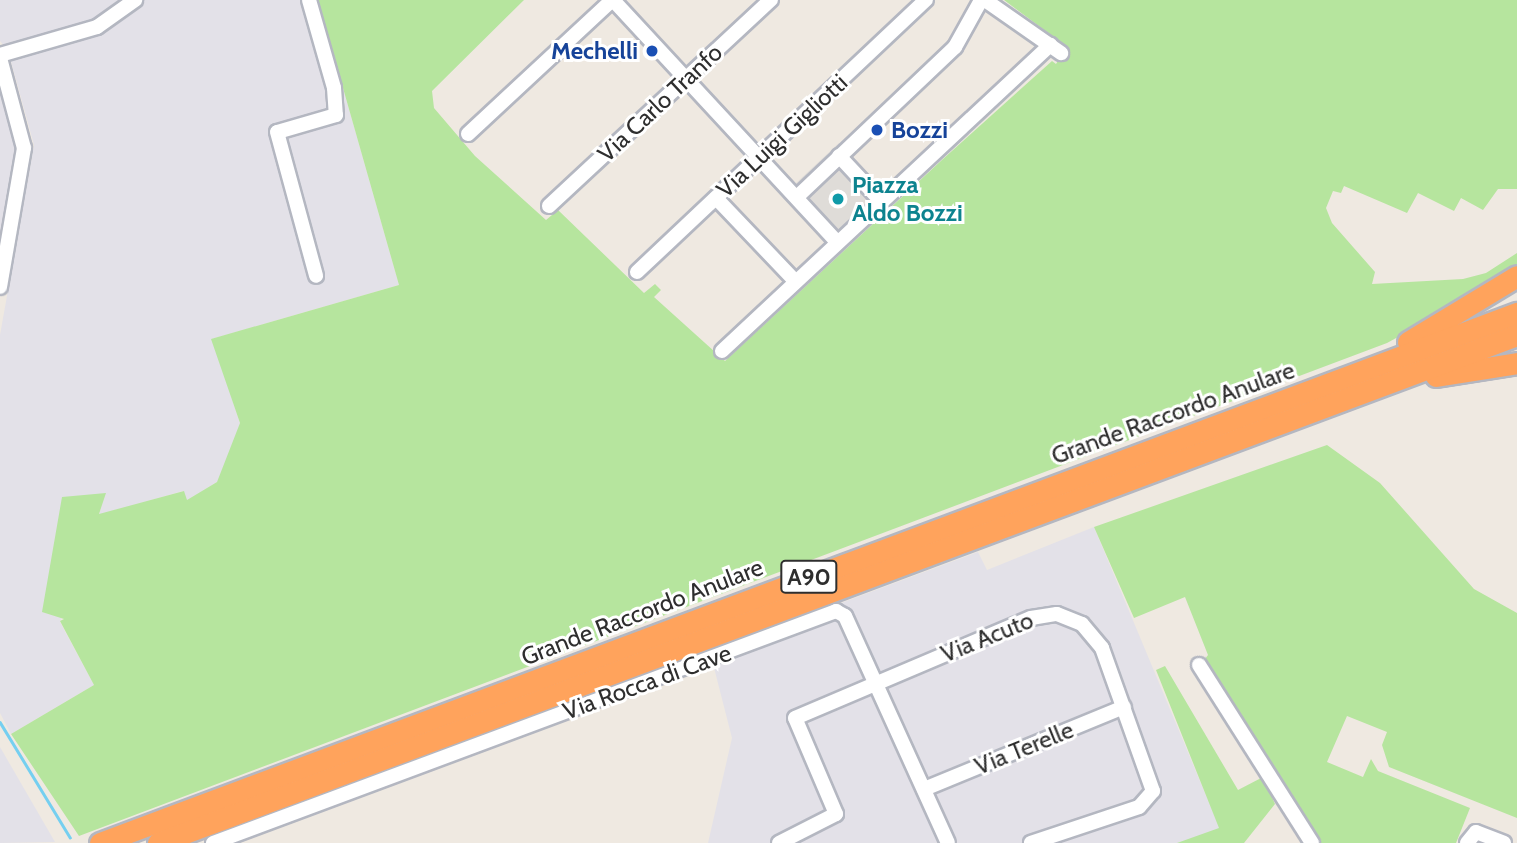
<!DOCTYPE html>
<html>
<head>
<meta charset="utf-8">
<style>
	body { margin:0 }
	#map { position:relative; width:1517px; height:843px; overflow:hidden; background:#efe9e1; font-family:Cabin,sans-serif }
	div>[style] { position:absolute }
	[style*='--x'] { left:calc(var(--x)*1px); top:calc(var(--y)*1px); width:calc(var(--w)*1px); rotate:calc(var(--a)*1deg) }
	.industrial>* { inset:0; background:#e3e1e8 }
	.green>* { inset:0; background:#b6e59e }
	.plaza>* { inset:0; background:#dfdcd8; transform-origin:0 0 }
	.stream>* { height:2.5px; margin:-1.25px; padding:0 1.25px; transform-origin:1.25px; border-radius:1.25px; background:#75cff0 }
	.roads { filter:drop-shadow(2px 0 #b4b7c1) drop-shadow(-2px 0 #b4b7c1) drop-shadow(0 2px #b4b7c1) drop-shadow(0 -2px #b4b7c1) }
	.minor>* { height:14px; margin:-7px; padding:0 7px; transform-origin:7px; border-radius:7px; background:#fff }
	.highway>* { height:21px; margin:-10.5px; padding:0 10.5px; transform-origin:10.5px; border-radius:10.5px; background:#ffa35c }
	.dots>* { width:19px; height:19px; translate:-50% -50%; box-sizing:border-box; border:4px solid #fff; border-radius:50% }
	span { translate:-50% -50%; white-space:nowrap; text-align:center; line-height:1.15; -webkit-text-stroke:6px #fff; paint-order:stroke }
	.shield-label span { padding:2px 5px; background:#fff; border:2px solid; border-radius:5px; -webkit-text-stroke-width:0 }
	.shield-label { font-size:23px; color:#2e2e2e; font-weight:700 }
	.transit-label { font-size:24px; color:#164399; font-weight:700 }
	.right { translate:-100% -50%; text-align:right }
	.left { translate:0 -50%; text-align:left }
	.street-label { font-size:24px; color:#2e2e2e }
	.culture-label { font-size:24px; color:#0d838f; font-weight:700 }
</style>
</head>
<body>
<div id="map">
	<div class="industrial">
		<i style="clip-path:polygon(0 0,122px 0,102px 19px,6px 48px,0 41px)"></i>
		<i style="clip-path:polygon(144px 0,318px 0,399px 285px,212px 339px,240px 423px,234px 450px,217px 482px,186px 501px,183px 491px,99px 515px,105px 493px,60px 622px,94px 685px,11px 734px,0 713px,0 335px,34px 145px,10px 58px,104px 31px)"></i>
		<i style="clip-path:polygon(0 82px,18px 147px,0 251px)"></i>
		<i style="clip-path:polygon(1094px 527px,1220px 829px,1179px 843px,708px 843px,732px 738px,710px 652px,978px 552px,987px 570px)"></i>
		<i style="clip-path:polygon(0 747px,55px 842px,0 843px)"></i>
	</div>
	<div class="green">
		<i style="clip-path:polygon(318px 0,524px 0,432px 91px,434px 108px,475px 156px,546px 220px,558px 210px,644px 293px,655px 284px,661px 290px,654px 297px,725px 361px,943px 159px,1052px 61px,1056px 64px,1067px 47px,1004px 0,1517px 0,1517px 189px,1498px 189px,1483px 210px,1461px 198px,1454px 211px,1418px 193px,1407px 213px,1344px 186px,1341px 193px,1333px 191px,1326px 208px,1332px 223px,1375px 272px,1372px 284px,1463px 279px,1486px 273px,1517px 253px,1517px 272px,1387px 343px,79px 836px,11px 734px,94px 685px,60px 621px,64px 619px,42px 612px,62px 497px,106px 493px,99px 514px,184px 491px,187px 500px,217px 482px,240px 423px,211px 339px,399px 285px)"></i>
		<i style="clip-path:polygon(1327px 445px,1380px 483px,1474px 589px,1517px 613px,1517px 818px,1389px 767px,1382px 745px,1387px 732px,1347px 716px,1327px 762px,1363px 777px,1371px 759px,1378px 771px,1470px 808px,1456px 843px,1321px 843px,1205px 659px,1208px 655px,1185px 597px,1134px 618px,1094px 527px)"></i>
		<i style="clip-path:polygon(1165px 666px,1238px 790px,1263px 777px,1275px 804px,1244px 843px,1177px 843px,1219px 828px,1156px 670px)"></i>
	</div>
	<div class="plaza">
		<i style="left:839px;top:143px;width:79px;height:78px;rotate:47deg"></i>
	</div>
	<div class="stream">
		<i style="--x:0;--y:722;--w:135;--a:58.7"></i>
	</div>
	<div class="roads">
		<div class="minor">
			<i style="--x:309;--y:0;--w:91;--a:74.1"></i>
			<i style="--x:334;--y:88;--w:27;--a:86"></i>
			<i style="--x:336;--y:115;--w:61;--a:163.9"></i>
			<i style="--x:277;--y:132;--w:149;--a:74.8"></i>
			<i style="--x:613;--y:0;--w:328;--a:47.2"></i>
			<i style="--x:985;--y:0;--w:93;--a:34.9"></i>
			<i style="--x:0;--y:55;--w:101;--a:-16.1"></i>
			<i style="--x:97;--y:27;--w:47;--a:-35.4"></i>
			<i style="--x:0;--y:58;--w:93;--a:75.1"></i>
			<i style="--x:24;--y:148;--w:141;--a:99.8"></i>
			<i style="--x:468;--y:134;--w:197;--a:-42.9"></i>
			<i style="--x:839;--y:156;--w:60;--a:47"></i>
			<i style="--x:797;--y:197;--w:218;--a:-43.5"></i>
			<i style="--x:955;--y:47;--w:54;--a:-61"></i>
			<i style="--x:716;--y:198;--w:115;--a:46.4"></i>
			<i style="--x:549;--y:206;--w:303;--a:-42.9"></i>
			<i style="--x:637;--y:272;--w:397;--a:-43.3"></i>
			<i style="--x:722;--y:351;--w:449;--a:-43"></i>
			<i style="--x:1199;--y:665;--w:211;--a:57.6"></i>
			<i style="--x:924;--y:789;--w:216;--a:-22.3"></i>
			<i style="--x:213;--y:843;--w:665;--a:-20.42"></i>
			<i style="--x:836;--y:611;--w:10;--a:29"></i>
			<i style="--x:845;--y:616;--w:249;--a:65.6"></i>
			<i style="--x:779;--y:843;--w:64;--a:-27"></i>
			<i style="--x:836;--y:814;--w:104;--a:-113.1"></i>
			<i style="--x:795;--y:718;--w:256;--a:-23"></i>
			<i style="--x:1031;--y:618;--w:26;--a:-9"></i>
			<i style="--x:1057;--y:614;--w:27;--a:22"></i>
			<i style="--x:1082;--y:624;--w:31;--a:50"></i>
			<i style="--x:1102;--y:648;--w:152;--a:70.4"></i>
			<i style="--x:1153;--y:791;--w:21;--a:131"></i>
			<i style="--x:1139;--y:807;--w:114;--a:161.6"></i>
			<i style="--x:1467;--y:843;--w:14;--a:-51"></i>
			<i style="--x:1476;--y:832;--w:30;--a:21"></i>
		</div>
		<div class="highway">
			<i style="--x:1408;--y:342;--w:127;--a:-31.2"></i>
			<i style="--x:1436;--y:376;--w:82;--a:-9.1"></i>
			<i style="--x:100;--y:843;--w:1513;--a:-20.51"></i>
			<i style="--x:158;--y:843;--w:1451;--a:-20.5"></i>
		</div>
	</div>
	<div class="dots">
		<i style="left:652px;top:51px;background:#1a4fb4"></i>
		<i style="left:877px;top:130px;background:#1a4fb4"></i>
		<i style="left:838px;top:199px;background:#0f9aa8"></i>
	</div>
	<div class="shield-label">
		<span style="left:809px;top:577px">A90</span>
	</div>
	<div class="transit-label">
		<span class="right" style="left:638px;top:51px">Mechelli</span>
		<span class="left" style="left:891px;top:130px">Bozzi</span>
	</div>
	<div class="street-label">
		<span style="left:660px;top:103px;rotate:-43deg">Via Carlo Tranfo</span>
		<span style="left:782px;top:136px;rotate:-43deg">Via Luigi Gigliotti</span>
		<span style="left:1173px;top:413px;rotate:-20deg">Grande Raccordo Anulare</span>
		<span style="left:642px;top:612px;rotate:-21deg">Grande Raccordo Anulare</span>
		<span style="left:987px;top:637px;rotate:-22deg">Via Acuto</span>
		<span style="left:647px;top:682px;rotate:-20deg">Via Rocca di Cave</span>
		<span style="left:1024px;top:748px;rotate:-22deg">Via Terelle</span>
	</div>
	<div class="culture-label">
		<span class="left" style="left:852px;top:199px">Piazza<br>Aldo Bozzi</span>
	</div>
</div>
</body>
</html>
